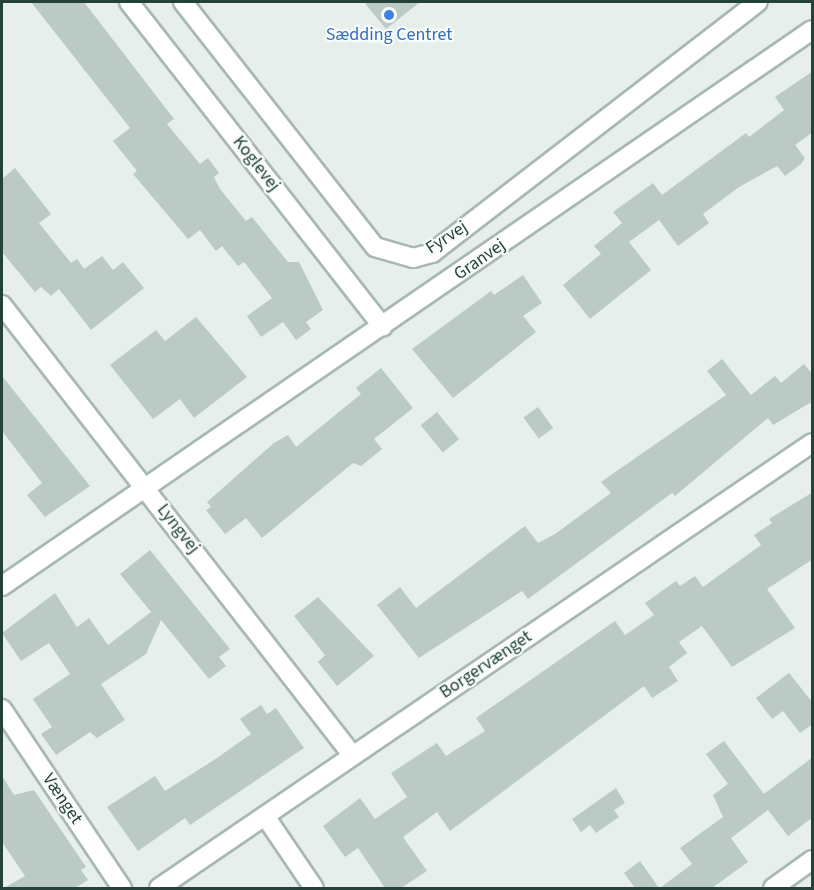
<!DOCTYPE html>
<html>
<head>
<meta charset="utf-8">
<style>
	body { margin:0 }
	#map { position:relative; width:814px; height:890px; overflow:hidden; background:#e6efeb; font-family:"Source Sans 3",sans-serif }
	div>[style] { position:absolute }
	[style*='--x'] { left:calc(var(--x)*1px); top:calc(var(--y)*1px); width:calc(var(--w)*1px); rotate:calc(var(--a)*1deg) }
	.building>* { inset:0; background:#bbcac4; transform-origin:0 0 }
	.roads { filter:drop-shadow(2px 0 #a8b8b2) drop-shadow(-2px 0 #a8b8b2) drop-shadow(0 2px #a8b8b2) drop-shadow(0 -2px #a8b8b2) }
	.street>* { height:18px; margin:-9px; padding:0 9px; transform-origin:9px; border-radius:9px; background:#fff }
	.secondary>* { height:18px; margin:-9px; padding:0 9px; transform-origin:9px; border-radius:9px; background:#fff }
	.dots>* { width:16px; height:16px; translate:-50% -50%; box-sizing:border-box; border:3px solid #f7fbf9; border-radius:50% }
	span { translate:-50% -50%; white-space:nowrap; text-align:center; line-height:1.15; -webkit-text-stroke:4.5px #f7fbf9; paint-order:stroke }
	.shop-label { font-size:18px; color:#366cbe }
	.street-label { font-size:18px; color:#24423a }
	.frame { position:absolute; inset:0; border:3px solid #24423a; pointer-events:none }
</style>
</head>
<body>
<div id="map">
	<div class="building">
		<i style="clip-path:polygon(31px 2px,84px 2px,174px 119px,167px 124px,200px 164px,208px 158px,219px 173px,214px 177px,220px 189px,246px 221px,252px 217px,288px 262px,299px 262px,323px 310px,306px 322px,311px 329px,296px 340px,283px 322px,261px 337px,247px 316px,272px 298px,244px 262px,238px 266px,222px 246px,216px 251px,200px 230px,188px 239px,133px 174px,137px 171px,113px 141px,130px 128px)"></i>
		<i style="clip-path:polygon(364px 2px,420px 2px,386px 29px)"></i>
		<i style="clip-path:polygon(813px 71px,813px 132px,795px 145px,805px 158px,801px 164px,785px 176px,777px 166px,739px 187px,703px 214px,709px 223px,678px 246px,659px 220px,629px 242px,651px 270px,590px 319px,563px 285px,601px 254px,594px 246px,622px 223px,613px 212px,653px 183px,662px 195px,746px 133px,749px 137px,784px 110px,775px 97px)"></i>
		<i style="clip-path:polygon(15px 168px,51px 214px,39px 223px,71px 263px,77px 259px,84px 269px,102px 256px,113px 270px,123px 262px,144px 288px,91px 330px,59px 289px,51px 296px,41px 287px,35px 292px,2px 252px,2px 179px)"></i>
		<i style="clip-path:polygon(523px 275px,542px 303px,523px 316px,536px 332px,453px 398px,412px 349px,491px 291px,494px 295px)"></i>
		<i style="clip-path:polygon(196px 317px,247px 377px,194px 418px,180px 399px,153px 419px,110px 365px,156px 330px,165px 341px)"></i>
		<i style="clip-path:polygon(722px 359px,751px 395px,775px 376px,781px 383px,804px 364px,813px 375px,813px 401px,773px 425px,768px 418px,675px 496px,672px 493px,528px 599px,522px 591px,419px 658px,377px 605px,400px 587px,416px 608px,525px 526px,538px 543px,555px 534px,611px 493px,601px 482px,726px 395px,707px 371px)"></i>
		<i style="clip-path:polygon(381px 368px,413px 408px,374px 439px,382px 449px,361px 466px,353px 463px,262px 538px,246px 518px,225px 534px,206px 510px,211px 507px,207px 502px,274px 443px,288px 435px,296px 447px,361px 394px,356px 388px)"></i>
		<i style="clip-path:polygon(2px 376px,90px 486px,45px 517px,27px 495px,42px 483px,2px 431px)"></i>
		<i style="left:538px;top:407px;width:26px;height:18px;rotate:54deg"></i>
		<i style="left:437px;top:412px;width:35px;height:21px;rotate:51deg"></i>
		<i style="clip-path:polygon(813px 492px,813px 559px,767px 589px,795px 628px,732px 667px,702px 626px,679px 642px,687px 653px,669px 667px,678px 681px,652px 698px,644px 686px,450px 831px,437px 812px,403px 837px,427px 871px,401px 888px,385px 888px,358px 848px,345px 857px,323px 826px,360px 798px,375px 819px,407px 797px,391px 773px,437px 743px,446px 756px,485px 731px,476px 718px,615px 621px,625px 635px,654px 615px,645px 603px,676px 581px,680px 586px,695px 576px,703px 587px,761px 545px,754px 535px,772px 523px,769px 519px)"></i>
		<i style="clip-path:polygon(150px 550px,230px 649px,219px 657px,226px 666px,209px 679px,161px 620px,146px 654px,101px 684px,125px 720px,97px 738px,90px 732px,56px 755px,41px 734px,52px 727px,33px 699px,70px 674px,49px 643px,21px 661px,2px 633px,55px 593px,77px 627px,89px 618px,108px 645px,151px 612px,120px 574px)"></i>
		<i style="clip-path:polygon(318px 597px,374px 656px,337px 686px,318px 662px,325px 655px,294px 616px)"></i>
		<i style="clip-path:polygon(789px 673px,813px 703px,813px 724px,800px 733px,783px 711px,772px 719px,756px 698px)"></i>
		<i style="clip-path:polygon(261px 705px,267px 714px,276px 708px,304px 748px,190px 825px,185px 818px,138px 851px,107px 807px,155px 776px,165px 791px,214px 760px,251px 734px,240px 719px)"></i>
		<i style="clip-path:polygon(724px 741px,764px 794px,813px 757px,813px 817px,788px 836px,768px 810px,731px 838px,748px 862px,712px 888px,660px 888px,692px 864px,680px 848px,723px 817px,713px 795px,728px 784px,706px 754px)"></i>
		<i style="clip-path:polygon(2px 776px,14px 795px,34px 790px,86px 867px,81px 870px,88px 880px,75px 888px,4px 888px,25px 876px,2px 842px)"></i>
		<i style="clip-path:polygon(616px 788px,625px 803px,614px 810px,619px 817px,596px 833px,590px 825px,581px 832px,572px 819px)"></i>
		<i style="clip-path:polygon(640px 861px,659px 888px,635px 888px,624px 873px)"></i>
	</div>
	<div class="roads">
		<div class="street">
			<i style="--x:129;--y:2;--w:412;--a:52"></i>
			<i style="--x:2;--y:305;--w:571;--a:52.11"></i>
			<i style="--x:2;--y:586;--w:982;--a:-34.47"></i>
			<i style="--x:2;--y:709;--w:216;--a:56.2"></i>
			<i style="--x:265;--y:816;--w:87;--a:55.8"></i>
			<i style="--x:159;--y:888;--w:790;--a:-34.27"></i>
			<i style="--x:773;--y:888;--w:48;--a:-35.7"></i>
		</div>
		<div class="secondary">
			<i style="--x:183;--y:2;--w:311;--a:51.9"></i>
			<i style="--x:375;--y:247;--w:40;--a:16"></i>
			<i style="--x:413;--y:258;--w:20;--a:-15"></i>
			<i style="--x:432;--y:253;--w:411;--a:-37.6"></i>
		</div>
	</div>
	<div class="dots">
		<i style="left:389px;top:15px;background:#3f7fe0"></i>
	</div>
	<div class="shop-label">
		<span style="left:389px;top:35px">Sædding Centret</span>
	</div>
	<div class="street-label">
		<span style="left:256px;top:164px;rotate:52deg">Koglevej</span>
		<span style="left:447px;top:238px;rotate:-33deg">Fyrvej</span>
		<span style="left:480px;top:260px;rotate:-35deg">Granvej</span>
		<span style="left:178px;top:529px;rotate:52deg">Lyngvej</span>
		<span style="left:486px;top:665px;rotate:-34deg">Borgervænget</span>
		<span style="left:62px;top:799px;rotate:56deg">Vænget</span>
	</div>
	<div class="frame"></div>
</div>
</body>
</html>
